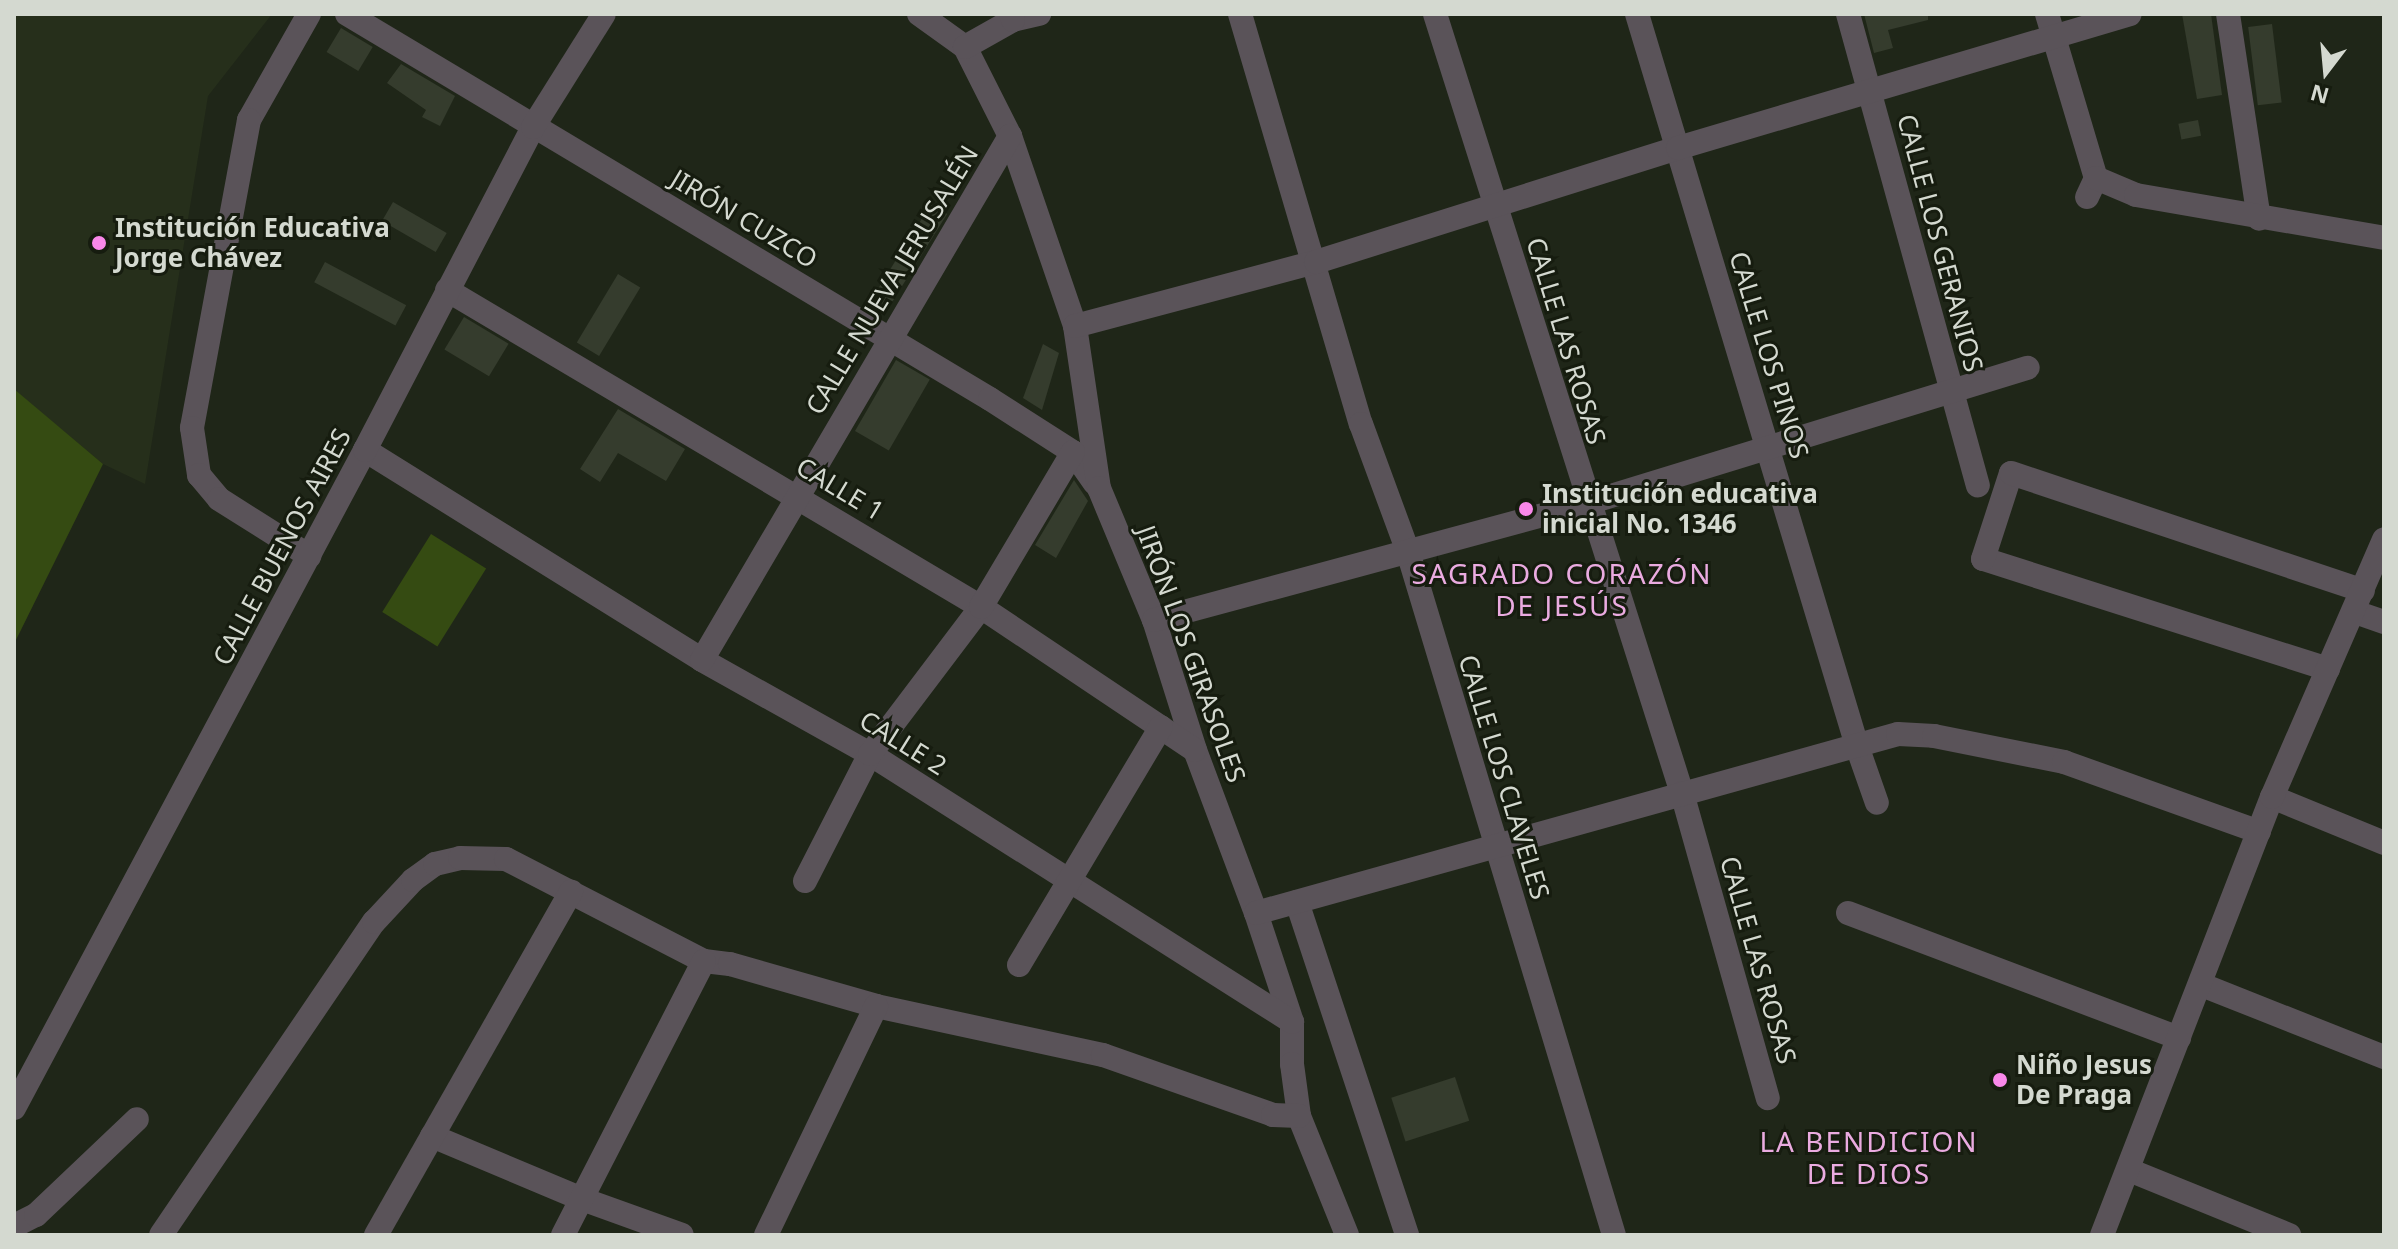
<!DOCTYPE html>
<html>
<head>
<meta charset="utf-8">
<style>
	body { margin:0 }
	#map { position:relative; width:2398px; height:1249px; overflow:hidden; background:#1f2618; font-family:"Noto Sans",sans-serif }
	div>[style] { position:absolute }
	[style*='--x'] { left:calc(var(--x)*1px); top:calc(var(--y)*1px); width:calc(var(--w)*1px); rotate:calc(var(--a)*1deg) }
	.built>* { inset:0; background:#262f1b }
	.green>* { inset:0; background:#354b12; transform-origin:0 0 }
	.building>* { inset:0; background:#353c2d; transform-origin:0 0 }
	.minor>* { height:24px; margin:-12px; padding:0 12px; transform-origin:12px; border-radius:12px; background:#5a5359 }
	.dots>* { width:22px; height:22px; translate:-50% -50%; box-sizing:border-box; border:4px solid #161c0f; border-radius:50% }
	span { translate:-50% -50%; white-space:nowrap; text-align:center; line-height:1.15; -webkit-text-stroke:6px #161c0f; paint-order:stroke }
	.street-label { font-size:26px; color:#d4d9d0 }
	.poi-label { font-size:26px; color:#d4d9d0; font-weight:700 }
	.left { translate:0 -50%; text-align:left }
	.neighbourhood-label { font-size:28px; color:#eaabe0; letter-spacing:2px }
	.frame { position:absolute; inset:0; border:16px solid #d4d9d0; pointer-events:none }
	.north { position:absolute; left:2286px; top:32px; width:80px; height:80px; -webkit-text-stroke:6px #161c0f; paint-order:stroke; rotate:196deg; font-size:22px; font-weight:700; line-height:32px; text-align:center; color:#d4d9d0 }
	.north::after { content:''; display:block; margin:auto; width:28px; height:36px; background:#d4d9d0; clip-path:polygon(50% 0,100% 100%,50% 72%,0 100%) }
</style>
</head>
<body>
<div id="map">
	<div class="built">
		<i style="clip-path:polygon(14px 14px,272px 14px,208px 96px,145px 484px,103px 464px,14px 390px)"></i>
	</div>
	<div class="green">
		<i style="clip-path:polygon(14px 389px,103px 464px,14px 644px)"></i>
		<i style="left:431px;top:534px;width:65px;height:92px;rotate:32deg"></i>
	</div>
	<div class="building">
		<i style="clip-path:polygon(1864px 14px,1928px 14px,1928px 20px,1888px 30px,1893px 48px,1874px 53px)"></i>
		<i style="clip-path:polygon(2182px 14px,2211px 14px,2222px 95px,2197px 99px)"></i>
		<i style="left:2272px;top:24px;width:79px;height:24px;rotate:83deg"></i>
		<i style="left:341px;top:28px;width:37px;height:28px;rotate:31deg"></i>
		<i style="clip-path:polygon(401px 64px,455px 96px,440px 126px,422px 117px,426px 110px,387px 83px)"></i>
		<i style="left:2198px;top:120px;width:16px;height:20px;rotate:79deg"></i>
		<i style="left:393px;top:202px;width:62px;height:22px;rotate:30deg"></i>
		<i style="left:931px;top:204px;width:19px;height:115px;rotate:32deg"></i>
		<i style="left:325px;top:262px;width:92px;height:23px;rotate:28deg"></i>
		<i style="left:618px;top:274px;width:26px;height:80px;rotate:31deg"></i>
		<i style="left:464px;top:317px;width:52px;height:38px;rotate:31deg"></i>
		<i style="clip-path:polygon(1043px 344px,1059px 353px,1042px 410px,1023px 398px)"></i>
		<i style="left:896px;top:360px;width:39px;height:82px;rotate:30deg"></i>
		<i style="clip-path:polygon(618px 409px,685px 449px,666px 481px,618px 453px,600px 482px,580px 469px)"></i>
		<i style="clip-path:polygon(1074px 480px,1088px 501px,1056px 558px,1035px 545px)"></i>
		<i style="left:1455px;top:1077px;width:46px;height:67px;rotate:72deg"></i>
	</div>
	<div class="minor">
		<i style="--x:309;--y:14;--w:122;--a:119.5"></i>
		<i style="--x:249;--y:120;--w:313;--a:100.5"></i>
		<i style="--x:192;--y:428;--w:48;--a:81.5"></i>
		<i style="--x:199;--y:475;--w:31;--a:50"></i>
		<i style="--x:219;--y:499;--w:107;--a:32.3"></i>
		<i style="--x:347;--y:14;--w:749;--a:30.91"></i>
		<i style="--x:990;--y:399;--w:98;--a:32.6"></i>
		<i style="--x:1073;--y:452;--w:38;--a:55"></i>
		<i style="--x:919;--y:14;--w:57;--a:35.7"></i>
		<i style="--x:965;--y:47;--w:100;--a:63.2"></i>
		<i style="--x:1010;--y:136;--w:201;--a:71.1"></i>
		<i style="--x:1075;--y:326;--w:164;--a:81.6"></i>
		<i style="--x:1099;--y:488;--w:143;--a:67.4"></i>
		<i style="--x:1154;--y:620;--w:136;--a:72.5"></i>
		<i style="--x:1195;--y:750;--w:174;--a:69.5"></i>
		<i style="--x:1256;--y:913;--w:115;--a:71.7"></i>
		<i style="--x:1292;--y:1022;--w:42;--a:90"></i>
		<i style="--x:1292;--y:1064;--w:52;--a:82.3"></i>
		<i style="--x:1299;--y:1116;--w:128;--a:68"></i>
		<i style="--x:1240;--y:14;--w:427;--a:73.6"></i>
		<i style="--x:1361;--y:424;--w:136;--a:69.8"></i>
		<i style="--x:1408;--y:552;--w:713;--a:73.22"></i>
		<i style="--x:1435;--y:14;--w:817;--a:72.41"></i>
		<i style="--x:1682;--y:793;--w:317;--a:74.3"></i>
		<i style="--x:1637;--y:14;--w:764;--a:73.27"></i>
		<i style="--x:1857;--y:746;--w:60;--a:70.7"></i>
		<i style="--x:1848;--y:14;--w:489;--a:74.6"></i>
		<i style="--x:2047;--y:14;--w:171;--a:73.4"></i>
		<i style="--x:2096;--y:178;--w:21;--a:115"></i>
		<i style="--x:2228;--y:14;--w:207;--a:81.4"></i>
		<i style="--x:1013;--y:20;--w:27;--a:-13"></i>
		<i style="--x:965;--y:47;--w:55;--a:-29.4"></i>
		<i style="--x:1013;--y:20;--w:6;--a:-108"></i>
		<i style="--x:2096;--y:178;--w:43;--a:23"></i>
		<i style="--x:2136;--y:195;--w:252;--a:9.8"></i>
		<i style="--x:447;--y:290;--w:621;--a:30.69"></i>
		<i style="--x:981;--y:607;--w:257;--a:33.8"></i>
		<i style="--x:1075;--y:326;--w:249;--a:-14.9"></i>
		<i style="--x:1316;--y:262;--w:380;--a:-17.5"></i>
		<i style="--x:1678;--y:148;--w:471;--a:-16.5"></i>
		<i style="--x:365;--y:450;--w:397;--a:31.9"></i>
		<i style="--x:702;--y:660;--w:193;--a:29.2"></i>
		<i style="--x:870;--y:754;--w:500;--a:32.4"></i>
		<i style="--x:2355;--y:612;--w:31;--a:19"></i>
		<i style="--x:1154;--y:620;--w:449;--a:-15.1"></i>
		<i style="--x:1588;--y:503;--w:460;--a:-17.1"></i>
		<i style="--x:702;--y:660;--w:608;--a:-59.55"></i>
		<i style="--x:2328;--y:669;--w:362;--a:-162.3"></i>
		<i style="--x:1983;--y:559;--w:90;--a:-72"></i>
		<i style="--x:2011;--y:473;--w:371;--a:18.5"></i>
		<i style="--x:2272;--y:797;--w:121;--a:22.3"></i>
		<i style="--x:805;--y:881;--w:143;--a:-62.9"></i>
		<i style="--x:870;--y:754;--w:184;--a:-52.9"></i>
		<i style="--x:981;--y:607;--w:180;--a:-59.3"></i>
		<i style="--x:1297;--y:902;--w:351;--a:71.7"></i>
		<i style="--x:1256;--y:913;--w:666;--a:-15.58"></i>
		<i style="--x:1898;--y:734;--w:36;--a:3"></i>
		<i style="--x:1934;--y:736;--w:133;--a:11.3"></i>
		<i style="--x:2064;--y:762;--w:207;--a:19.7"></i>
		<i style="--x:1848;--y:913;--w:354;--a:20.7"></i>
		<i style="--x:1019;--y:965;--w:277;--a:-59.2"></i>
		<i style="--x:2202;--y:985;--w:196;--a:21.6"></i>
		<i style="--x:14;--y:1108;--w:746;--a:-61.92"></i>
		<i style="--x:365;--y:450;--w:364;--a:-62.5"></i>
		<i style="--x:533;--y:127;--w:133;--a:-57.9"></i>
		<i style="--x:432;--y:1136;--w:163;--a:22.8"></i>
		<i style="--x:582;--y:1199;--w:106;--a:19.8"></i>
		<i style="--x:2129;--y:1170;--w:173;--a:22.1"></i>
		<i style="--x:14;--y:1226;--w:25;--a:-27"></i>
		<i style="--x:36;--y:1215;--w:139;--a:-43.5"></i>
		<i style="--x:161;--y:1235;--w:379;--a:-55.8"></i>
		<i style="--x:374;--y:922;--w:57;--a:-47.1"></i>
		<i style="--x:413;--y:880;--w:27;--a:-36"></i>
		<i style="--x:435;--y:864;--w:26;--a:-13"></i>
		<i style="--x:460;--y:858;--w:46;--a:1.2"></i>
		<i style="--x:506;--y:859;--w:223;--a:27.3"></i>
		<i style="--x:704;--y:961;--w:26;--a:7"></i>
		<i style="--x:730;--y:964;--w:152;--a:16"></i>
		<i style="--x:876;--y:1006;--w:232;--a:12.2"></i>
		<i style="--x:1103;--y:1055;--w:180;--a:19.4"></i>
		<i style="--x:1273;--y:1115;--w:26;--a:2"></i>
		<i style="--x:376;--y:1235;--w:395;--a:-60.4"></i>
		<i style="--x:563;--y:1235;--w:308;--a:-62.8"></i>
		<i style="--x:766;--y:1235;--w:254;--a:-64.3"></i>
		<i style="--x:2102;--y:1235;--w:470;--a:-68.8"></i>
		<i style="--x:2272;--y:797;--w:281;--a:-66.5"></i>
	</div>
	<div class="dots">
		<i style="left:99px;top:243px;background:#f988e9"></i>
		<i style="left:1526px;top:509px;background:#f988e9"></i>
		<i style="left:2000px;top:1080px;background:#f988e9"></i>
	</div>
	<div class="street-label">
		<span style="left:744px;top:219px;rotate:31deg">JIRÓN CUZCO</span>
		<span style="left:1940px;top:243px;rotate:75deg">CALLE LOS GERANIOS</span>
		<span style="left:892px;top:280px;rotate:-59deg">CALLE NUEVA JERUSALÉN</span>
		<span style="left:1566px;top:341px;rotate:73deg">CALLE LAS ROSAS</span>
		<span style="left:1769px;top:355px;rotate:73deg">CALLE LOS PINOS</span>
		<span style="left:840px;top:489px;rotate:31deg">CALLE 1</span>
		<span style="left:282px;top:547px;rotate:-62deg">CALLE BUENOS AIRES</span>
		<span style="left:1191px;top:654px;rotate:70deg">JIRÓN LOS GIRASOLES</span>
		<span style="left:903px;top:743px;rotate:32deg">CALLE 2</span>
		<span style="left:1504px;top:777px;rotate:73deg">CALLE LOS CLAVELES</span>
		<span style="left:1758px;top:960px;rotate:74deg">CALLE LAS ROSAS</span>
	</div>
	<div class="poi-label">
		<span class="left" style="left:115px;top:243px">Institución Educativa<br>Jorge Chávez</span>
		<span class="left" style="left:1542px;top:509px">Institución educativa<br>inicial No. 1346</span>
		<span class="left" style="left:2016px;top:1080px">Niño Jesus<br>De Praga</span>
	</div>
	<div class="neighbourhood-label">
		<span style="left:1562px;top:589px">SAGRADO CORAZÓN<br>DE JESÚS</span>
		<span style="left:1869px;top:1157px">LA BENDICION<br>DE DIOS</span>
	</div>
	<div class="frame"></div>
	<div class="north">N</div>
</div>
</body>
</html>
